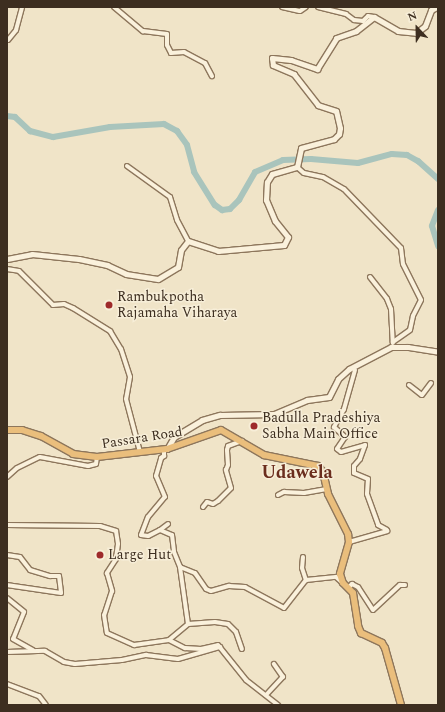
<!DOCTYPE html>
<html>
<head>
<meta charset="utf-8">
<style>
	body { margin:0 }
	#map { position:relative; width:445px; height:712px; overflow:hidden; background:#f0e4c8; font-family:Spectral,serif }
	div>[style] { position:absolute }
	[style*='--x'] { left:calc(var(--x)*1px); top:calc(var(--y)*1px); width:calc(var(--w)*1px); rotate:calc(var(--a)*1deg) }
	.river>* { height:6px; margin:-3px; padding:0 3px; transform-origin:3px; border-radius:3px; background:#a9c4bc }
	.roads { filter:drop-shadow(1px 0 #8d765c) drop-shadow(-1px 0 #8d765c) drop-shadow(0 1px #8d765c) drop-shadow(0 -1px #8d765c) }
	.minor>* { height:4px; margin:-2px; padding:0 2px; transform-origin:2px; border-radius:2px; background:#faf1dc }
	.tertiary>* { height:5px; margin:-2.5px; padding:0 2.5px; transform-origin:2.5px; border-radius:2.5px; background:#faf1dc }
	.trunk>* { height:6px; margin:-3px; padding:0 3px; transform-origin:3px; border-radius:3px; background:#eabe7c }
	.dots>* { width:11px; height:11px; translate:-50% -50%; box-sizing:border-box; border:2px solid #f7eed8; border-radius:50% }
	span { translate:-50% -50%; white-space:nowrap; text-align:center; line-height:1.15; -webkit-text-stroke:3px #f7eed8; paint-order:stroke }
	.poi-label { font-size:14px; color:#3d2e20 }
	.left { translate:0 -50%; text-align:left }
	.street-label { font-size:14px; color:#3d2e20 }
	.district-label { font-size:18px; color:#6b2e1e; font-weight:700 }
	.frame { position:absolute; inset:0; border:8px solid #3d2e20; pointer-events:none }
	.north { position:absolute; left:397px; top:8px; width:40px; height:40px; -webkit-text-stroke:3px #f7eed8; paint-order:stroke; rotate:338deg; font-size:11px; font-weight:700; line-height:16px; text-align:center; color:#3d2e20 }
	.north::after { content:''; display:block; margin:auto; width:14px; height:18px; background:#3d2e20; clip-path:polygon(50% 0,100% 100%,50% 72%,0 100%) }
</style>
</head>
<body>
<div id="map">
	<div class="river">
		<i style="--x:7;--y:116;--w:8;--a:7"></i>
		<i style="--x:15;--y:117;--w:21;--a:43"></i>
		<i style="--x:30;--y:131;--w:24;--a:15"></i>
		<i style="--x:53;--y:137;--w:58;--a:-10"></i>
		<i style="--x:110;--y:127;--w:54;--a:-3.2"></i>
		<i style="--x:164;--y:124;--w:15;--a:28"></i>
		<i style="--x:177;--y:131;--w:17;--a:54"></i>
		<i style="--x:187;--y:145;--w:28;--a:75"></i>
		<i style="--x:194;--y:172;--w:39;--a:58"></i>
		<i style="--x:215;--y:205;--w:9;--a:36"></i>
		<i style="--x:222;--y:210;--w:8;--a:-7"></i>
		<i style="--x:230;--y:209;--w:13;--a:-45"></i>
		<i style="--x:239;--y:200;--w:32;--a:-60"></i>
		<i style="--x:255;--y:172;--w:30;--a:-23"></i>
		<i style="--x:283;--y:160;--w:28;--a:-2"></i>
		<i style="--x:311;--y:159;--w:47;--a:4.9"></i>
		<i style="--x:358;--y:163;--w:35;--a:-15"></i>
		<i style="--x:392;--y:154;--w:15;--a:4"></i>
		<i style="--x:407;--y:155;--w:13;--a:29"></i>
		<i style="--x:418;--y:161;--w:27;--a:42"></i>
		<i style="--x:438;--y:210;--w:17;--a:111"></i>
		<i style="--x:432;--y:226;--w:21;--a:73"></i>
	</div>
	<div class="roads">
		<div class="minor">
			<i style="--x:114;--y:7;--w:38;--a:40"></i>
			<i style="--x:143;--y:31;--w:24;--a:7"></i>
			<i style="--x:167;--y:34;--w:11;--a:90"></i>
			<i style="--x:167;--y:45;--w:9;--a:63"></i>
			<i style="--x:171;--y:53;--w:13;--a:-4"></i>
			<i style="--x:184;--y:52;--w:24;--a:28"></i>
			<i style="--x:205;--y:63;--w:15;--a:62"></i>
			<i style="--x:282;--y:7;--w:18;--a:13"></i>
			<i style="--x:300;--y:11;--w:7;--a:-34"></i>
			<i style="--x:318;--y:7;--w:29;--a:14"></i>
			<i style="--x:346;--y:14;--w:10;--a:37"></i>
			<i style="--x:354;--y:20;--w:9;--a:6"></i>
			<i style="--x:363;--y:21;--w:7;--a:-45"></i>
			<i style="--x:368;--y:16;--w:6;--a:9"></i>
			<i style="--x:8;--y:40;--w:13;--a:-51"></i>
			<i style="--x:16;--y:30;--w:24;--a:-75"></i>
			<i style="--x:127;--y:166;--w:53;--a:35.8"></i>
			<i style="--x:170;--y:197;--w:24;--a:73"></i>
			<i style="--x:177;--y:220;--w:24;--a:62"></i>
			<i style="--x:297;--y:167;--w:9;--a:41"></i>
			<i style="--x:304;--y:173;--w:19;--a:12"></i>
			<i style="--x:323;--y:177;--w:24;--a:30"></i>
			<i style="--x:344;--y:189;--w:82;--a:46"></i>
			<i style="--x:401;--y:248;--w:16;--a:83"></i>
			<i style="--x:403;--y:264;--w:40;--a:63.4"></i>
			<i style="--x:421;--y:300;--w:18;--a:117"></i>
			<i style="--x:413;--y:316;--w:14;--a:102"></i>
			<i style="--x:410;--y:330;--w:21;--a:145"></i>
			<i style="--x:7;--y:269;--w:12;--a:9"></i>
			<i style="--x:19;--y:271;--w:48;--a:45"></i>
			<i style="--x:53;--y:305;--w:11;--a:-5"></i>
			<i style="--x:64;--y:304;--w:10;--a:24"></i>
			<i style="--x:73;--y:308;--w:44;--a:31.9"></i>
			<i style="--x:110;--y:331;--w:21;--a:59"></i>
			<i style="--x:121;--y:349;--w:29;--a:72"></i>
			<i style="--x:130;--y:377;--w:22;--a:100"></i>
			<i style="--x:126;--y:399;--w:55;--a:75.2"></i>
			<i style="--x:370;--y:277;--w:28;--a:52"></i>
			<i style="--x:387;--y:299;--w:11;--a:68"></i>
			<i style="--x:391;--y:309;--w:34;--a:87"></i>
			<i style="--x:355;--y:370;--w:41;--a:105.8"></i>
			<i style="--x:344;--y:409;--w:21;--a:119"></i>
			<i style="--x:334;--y:427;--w:15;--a:42"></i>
			<i style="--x:345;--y:437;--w:14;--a:124"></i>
			<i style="--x:337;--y:449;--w:5;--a:37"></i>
			<i style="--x:341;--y:452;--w:25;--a:-16"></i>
			<i style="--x:365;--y:445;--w:15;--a:110"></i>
			<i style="--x:360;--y:459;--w:9;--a:131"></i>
			<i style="--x:354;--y:466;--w:7;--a:90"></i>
			<i style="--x:354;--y:473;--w:15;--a:23"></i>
			<i style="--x:368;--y:479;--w:15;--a:94"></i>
			<i style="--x:367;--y:494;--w:33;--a:70"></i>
			<i style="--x:378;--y:525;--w:10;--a:29"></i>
			<i style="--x:409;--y:385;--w:16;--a:38"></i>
			<i style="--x:422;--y:395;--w:15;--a:-53"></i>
			<i style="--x:7;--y:477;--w:13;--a:-42"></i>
			<i style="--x:17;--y:468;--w:25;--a:-26"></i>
			<i style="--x:40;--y:457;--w:49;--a:10.6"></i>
			<i style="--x:88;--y:466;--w:8;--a:-14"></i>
			<i style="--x:96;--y:464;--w:7;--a:-82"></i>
			<i style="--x:278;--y:495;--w:7;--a:-27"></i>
			<i style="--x:284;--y:492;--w:20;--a:3"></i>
			<i style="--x:304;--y:493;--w:23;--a:-10"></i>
			<i style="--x:203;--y:507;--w:6;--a:-51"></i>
			<i style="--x:207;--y:502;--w:6;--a:18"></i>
			<i style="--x:213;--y:504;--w:6;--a:-31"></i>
			<i style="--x:218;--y:501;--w:18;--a:-45"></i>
			<i style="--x:231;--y:488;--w:19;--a:-106"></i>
			<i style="--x:226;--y:470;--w:5;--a:-68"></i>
			<i style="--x:228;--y:465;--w:15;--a:-94"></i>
			<i style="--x:227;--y:450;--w:4;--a:-76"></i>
			<i style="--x:228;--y:446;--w:15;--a:-20"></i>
			<i style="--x:168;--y:524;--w:10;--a:143"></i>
			<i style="--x:160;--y:530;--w:13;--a:23"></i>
			<i style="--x:172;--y:535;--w:17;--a:83"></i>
			<i style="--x:174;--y:552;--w:16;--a:68"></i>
			<i style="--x:180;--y:567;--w:16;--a:22"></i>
			<i style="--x:195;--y:573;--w:19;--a:55"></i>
			<i style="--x:206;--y:589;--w:5;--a:22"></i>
			<i style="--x:211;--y:591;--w:19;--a:-16"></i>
			<i style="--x:229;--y:586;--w:16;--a:4"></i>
			<i style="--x:245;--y:587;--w:44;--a:28.3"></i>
			<i style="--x:284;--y:608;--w:36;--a:-52"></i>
			<i style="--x:306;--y:580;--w:30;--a:-6"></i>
			<i style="--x:336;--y:577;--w:9;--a:41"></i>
			<i style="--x:7;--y:525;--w:93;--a:0.6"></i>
			<i style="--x:100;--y:526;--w:17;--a:17"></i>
			<i style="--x:116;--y:531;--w:13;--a:81"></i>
			<i style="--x:118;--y:544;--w:15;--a:98"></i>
			<i style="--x:116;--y:559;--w:17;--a:123"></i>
			<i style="--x:107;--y:573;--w:19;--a:74"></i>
			<i style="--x:112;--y:591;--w:25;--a:108"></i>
			<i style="--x:104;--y:615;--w:18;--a:81"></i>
			<i style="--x:107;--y:633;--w:30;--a:24"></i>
			<i style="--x:134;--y:645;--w:35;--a:-8"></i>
			<i style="--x:169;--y:640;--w:18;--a:27"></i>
			<i style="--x:185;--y:648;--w:16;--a:4"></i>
			<i style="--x:201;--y:649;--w:17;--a:-13"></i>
			<i style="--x:218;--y:645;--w:45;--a:51.3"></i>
			<i style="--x:246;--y:680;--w:41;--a:38"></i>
			<i style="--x:160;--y:530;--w:13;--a:153"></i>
			<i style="--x:148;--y:536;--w:7;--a:-172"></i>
			<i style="--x:141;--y:535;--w:19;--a:-69"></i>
			<i style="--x:148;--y:517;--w:26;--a:-50"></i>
			<i style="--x:165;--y:497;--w:23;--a:-113"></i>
			<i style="--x:156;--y:476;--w:19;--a:-74"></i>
			<i style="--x:161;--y:458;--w:4;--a:-34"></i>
			<i style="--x:164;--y:456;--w:7;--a:-90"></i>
			<i style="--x:349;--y:542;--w:40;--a:-16"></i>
			<i style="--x:7;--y:555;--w:13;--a:9"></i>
			<i style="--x:20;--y:557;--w:16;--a:52"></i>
			<i style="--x:30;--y:570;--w:21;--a:17"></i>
			<i style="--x:50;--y:576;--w:9;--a:0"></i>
			<i style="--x:59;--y:576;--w:17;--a:83"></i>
			<i style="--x:61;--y:593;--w:55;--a:-171.6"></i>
			<i style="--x:303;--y:557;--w:11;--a:95"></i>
			<i style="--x:302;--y:568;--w:13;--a:72"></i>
			<i style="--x:348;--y:588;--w:6;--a:-45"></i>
			<i style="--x:352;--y:584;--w:7;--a:27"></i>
			<i style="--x:358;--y:587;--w:27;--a:57"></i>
			<i style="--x:373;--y:610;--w:37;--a:-43"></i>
			<i style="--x:400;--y:585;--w:5;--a:0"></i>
			<i style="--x:7;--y:598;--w:22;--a:39"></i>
			<i style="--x:24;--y:612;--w:29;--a:112"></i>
			<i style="--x:13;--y:639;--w:23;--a:29"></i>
			<i style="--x:188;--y:624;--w:27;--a:-4"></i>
			<i style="--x:215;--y:622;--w:13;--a:9"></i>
			<i style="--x:228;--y:624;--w:11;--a:45"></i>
			<i style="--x:236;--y:632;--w:18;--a:71"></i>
			<i style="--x:169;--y:640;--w:25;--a:-40"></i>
			<i style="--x:188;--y:624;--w:58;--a:-98"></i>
			<i style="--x:7;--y:652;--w:38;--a:-2"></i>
			<i style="--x:45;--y:651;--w:22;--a:30"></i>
			<i style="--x:64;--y:662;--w:11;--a:10"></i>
			<i style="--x:75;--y:664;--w:47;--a:-4.9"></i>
			<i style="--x:122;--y:660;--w:25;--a:-12"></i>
			<i style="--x:146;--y:655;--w:32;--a:7"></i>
			<i style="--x:178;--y:659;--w:44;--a:-15.9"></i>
			<i style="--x:7;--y:684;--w:34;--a:21"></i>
			<i style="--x:39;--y:696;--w:11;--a:52"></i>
			<i style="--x:266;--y:695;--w:25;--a:-47"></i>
			<i style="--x:283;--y:677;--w:16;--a:-125"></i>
		</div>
		<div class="tertiary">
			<i style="--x:7;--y:259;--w:25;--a:-11"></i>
			<i style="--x:32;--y:254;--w:47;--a:6.1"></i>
			<i style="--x:79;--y:259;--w:29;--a:12"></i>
			<i style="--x:107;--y:265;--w:21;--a:25"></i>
			<i style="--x:126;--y:274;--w:32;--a:9"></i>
			<i style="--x:158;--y:279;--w:23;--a:-31"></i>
			<i style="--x:178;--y:267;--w:17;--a:-80"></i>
			<i style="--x:181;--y:250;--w:11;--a:-52"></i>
			<i style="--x:188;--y:241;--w:32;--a:18"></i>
			<i style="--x:218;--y:251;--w:66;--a:-5.2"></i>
			<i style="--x:284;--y:245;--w:9;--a:-63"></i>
			<i style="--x:288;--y:237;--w:21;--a:-129"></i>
			<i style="--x:275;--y:221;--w:23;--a:-113"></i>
			<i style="--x:266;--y:200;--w:18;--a:-87"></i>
			<i style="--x:267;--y:182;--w:9;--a:-58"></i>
			<i style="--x:272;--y:174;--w:26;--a:-16"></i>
			<i style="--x:297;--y:167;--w:19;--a:-78"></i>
			<i style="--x:301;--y:148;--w:34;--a:-15"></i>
			<i style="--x:334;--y:139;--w:7;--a:-45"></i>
			<i style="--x:339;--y:134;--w:6;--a:-81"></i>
			<i style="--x:340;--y:128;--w:17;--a:-103"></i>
			<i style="--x:336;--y:111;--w:19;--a:-162"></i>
			<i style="--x:318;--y:105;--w:39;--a:-128"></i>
			<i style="--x:294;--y:74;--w:23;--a:-157"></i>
			<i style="--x:273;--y:65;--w:7;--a:-98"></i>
			<i style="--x:272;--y:58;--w:19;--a:6"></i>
			<i style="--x:291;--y:60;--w:28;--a:19"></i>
			<i style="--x:317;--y:69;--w:36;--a:-58"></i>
			<i style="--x:336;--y:38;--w:21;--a:-19"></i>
			<i style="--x:356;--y:31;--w:23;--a:-38"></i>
			<i style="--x:374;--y:17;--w:28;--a:30"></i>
			<i style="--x:398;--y:31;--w:18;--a:6"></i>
			<i style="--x:416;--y:33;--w:11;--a:-38"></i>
			<i style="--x:425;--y:26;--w:17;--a:-69"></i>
			<i style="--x:431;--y:10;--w:7;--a:-27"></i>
			<i style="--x:167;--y:449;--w:14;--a:-60"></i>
			<i style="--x:174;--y:437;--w:33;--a:-31"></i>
			<i style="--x:202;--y:420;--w:19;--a:-16"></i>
			<i style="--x:220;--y:415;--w:54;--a:-1.1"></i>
			<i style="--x:274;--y:414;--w:36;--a:-23"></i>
			<i style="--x:307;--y:400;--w:22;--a:-8"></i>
			<i style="--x:329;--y:397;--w:20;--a:-63"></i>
			<i style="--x:338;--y:379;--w:15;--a:-42"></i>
			<i style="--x:349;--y:369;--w:47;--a:-27.6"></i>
			<i style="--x:391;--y:347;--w:17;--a:0"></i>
			<i style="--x:408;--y:347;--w:30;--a:9"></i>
		</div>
		<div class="trunk">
			<i style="--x:7;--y:430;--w:15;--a:0"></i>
			<i style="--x:22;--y:430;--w:20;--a:18"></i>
			<i style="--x:41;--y:436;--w:37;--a:29"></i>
			<i style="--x:73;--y:454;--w:24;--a:7"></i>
			<i style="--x:97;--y:457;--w:70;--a:-6.5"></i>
			<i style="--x:167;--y:449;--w:57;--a:-19.4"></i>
			<i style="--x:221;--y:430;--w:50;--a:30.2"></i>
			<i style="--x:264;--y:455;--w:55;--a:11.5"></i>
			<i style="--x:318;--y:466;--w:8;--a:50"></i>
			<i style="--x:323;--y:472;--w:23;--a:77"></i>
			<i style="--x:328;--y:494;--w:45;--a:63.4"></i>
			<i style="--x:348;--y:534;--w:8;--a:83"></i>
			<i style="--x:349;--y:542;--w:33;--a:106"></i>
			<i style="--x:340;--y:574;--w:9;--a:72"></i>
			<i style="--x:343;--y:583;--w:14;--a:45"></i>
			<i style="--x:353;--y:593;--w:33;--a:81"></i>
			<i style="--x:358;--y:626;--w:8;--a:67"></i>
			<i style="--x:361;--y:633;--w:23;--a:25"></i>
			<i style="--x:382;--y:643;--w:6;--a:59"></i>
			<i style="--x:385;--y:648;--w:59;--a:74.3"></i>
		</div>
	</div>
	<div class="dots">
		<i style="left:109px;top:305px;background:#9e2a2b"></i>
		<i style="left:254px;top:426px;background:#9e2a2b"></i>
		<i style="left:100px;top:555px;background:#9e2a2b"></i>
	</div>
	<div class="poi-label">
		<span class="left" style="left:117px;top:305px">Rambukpotha<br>Rajamaha Viharaya</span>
		<span class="left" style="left:262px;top:426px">Badulla Pradeshiya<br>Sabha Main Office</span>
		<span class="left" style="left:108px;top:555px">Large Hut</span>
	</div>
	<div class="street-label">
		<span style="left:142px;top:438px;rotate:-9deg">Passara Road</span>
	</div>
	<div class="district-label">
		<span style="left:297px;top:473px">Udawela</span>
	</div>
	<div class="frame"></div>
	<div class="north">N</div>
</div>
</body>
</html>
